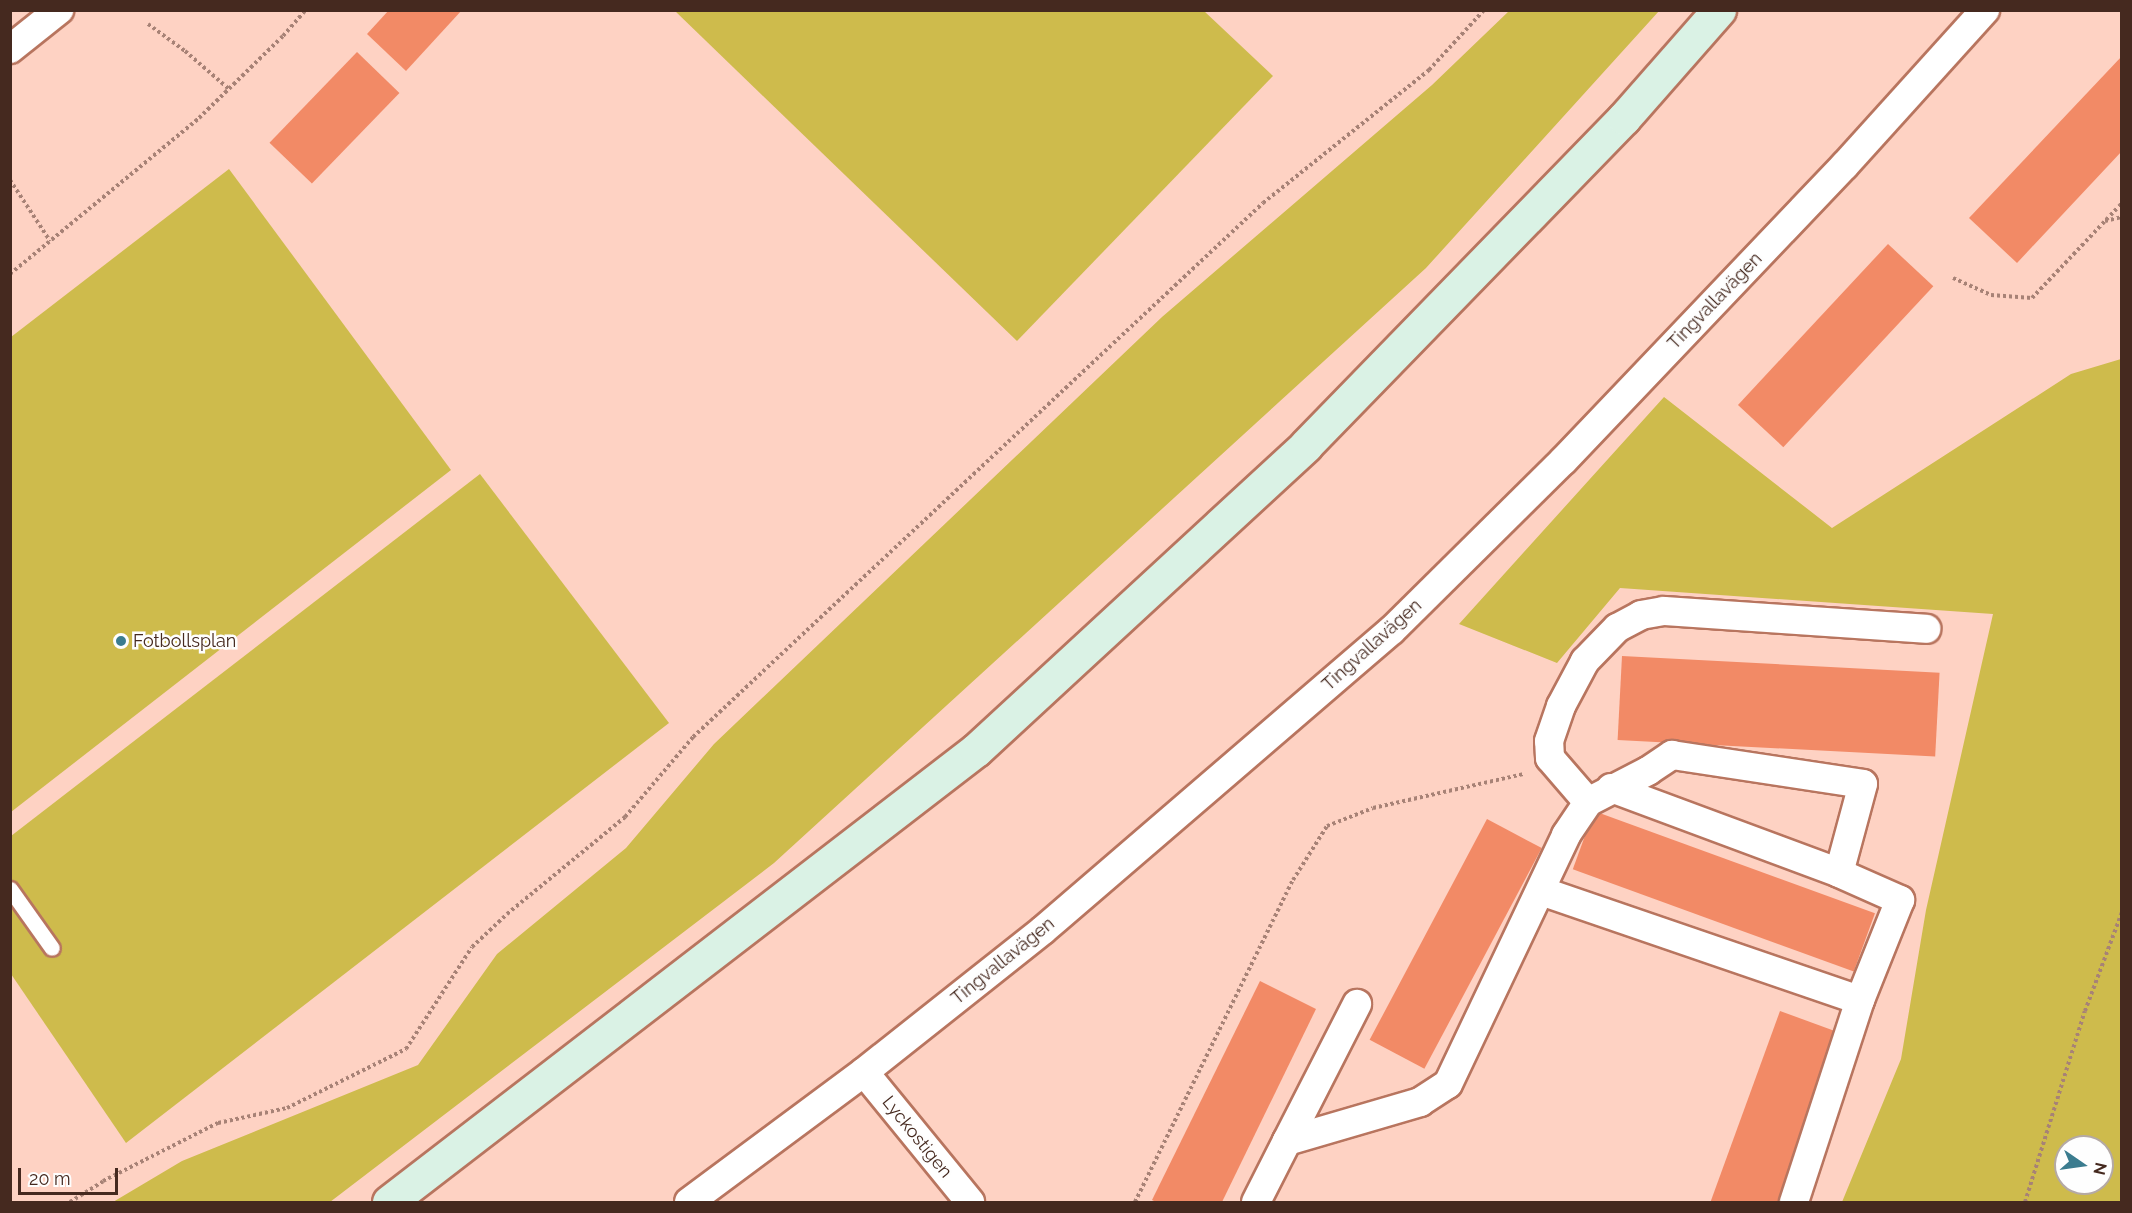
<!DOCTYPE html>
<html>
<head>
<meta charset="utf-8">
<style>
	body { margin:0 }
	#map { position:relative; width:2132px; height:1213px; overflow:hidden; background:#fed2c3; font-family:Raleway,sans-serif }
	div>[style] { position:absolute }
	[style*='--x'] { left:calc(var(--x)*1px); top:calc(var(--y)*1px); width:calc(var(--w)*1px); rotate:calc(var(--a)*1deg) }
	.green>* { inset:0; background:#cebb4c }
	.building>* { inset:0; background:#f28a66; transform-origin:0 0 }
	.path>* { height:4px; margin-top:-2px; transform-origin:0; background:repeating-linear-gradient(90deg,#a78276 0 3px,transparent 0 6px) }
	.roads { filter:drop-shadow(2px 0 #b8755f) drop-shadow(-2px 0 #b8755f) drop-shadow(0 2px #b8755f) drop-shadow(0 -2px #b8755f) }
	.lane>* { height:15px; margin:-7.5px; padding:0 7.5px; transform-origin:7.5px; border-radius:7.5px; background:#fff }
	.street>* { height:28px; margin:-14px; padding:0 14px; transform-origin:14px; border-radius:14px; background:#fff }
	.secondary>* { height:33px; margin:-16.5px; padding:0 16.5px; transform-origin:16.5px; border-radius:16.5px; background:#daf2e5 }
	.dots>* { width:16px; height:16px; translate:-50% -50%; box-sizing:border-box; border:3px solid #fefefe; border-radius:50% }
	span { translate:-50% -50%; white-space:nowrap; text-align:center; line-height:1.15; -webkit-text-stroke:5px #fefefe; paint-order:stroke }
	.street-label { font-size:18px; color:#45291f }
	.poi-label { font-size:18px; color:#45291f }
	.left { translate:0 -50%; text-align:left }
	.frame { position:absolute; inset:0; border:12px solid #45291f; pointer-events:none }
	.north { position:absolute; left:2054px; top:1135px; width:60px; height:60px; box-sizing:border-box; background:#fefefe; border:2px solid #b4a9a5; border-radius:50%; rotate:103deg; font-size:16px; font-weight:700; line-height:24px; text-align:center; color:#45291f }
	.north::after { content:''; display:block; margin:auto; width:21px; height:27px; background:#3b7c8f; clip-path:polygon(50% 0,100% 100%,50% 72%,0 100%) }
	.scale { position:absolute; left:18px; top:1168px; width:100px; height:27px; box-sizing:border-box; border:3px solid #45291f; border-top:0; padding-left:8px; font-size:18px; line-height:21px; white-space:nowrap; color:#45291f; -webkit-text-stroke:4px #fefefe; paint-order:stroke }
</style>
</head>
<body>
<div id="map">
	<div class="green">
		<i style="clip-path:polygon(675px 11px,1204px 11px,1273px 76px,1017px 341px)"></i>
		<i style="clip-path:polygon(1509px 11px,1659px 11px,1426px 268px,774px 863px,330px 1202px,113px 1202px,182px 1161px,418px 1065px,497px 954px,626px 848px,714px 744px,1162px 317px,1432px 85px)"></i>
		<i style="clip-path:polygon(229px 169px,451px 470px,11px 812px,11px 337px)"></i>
		<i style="clip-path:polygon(evenodd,2121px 359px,2121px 1202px,1842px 1202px,1901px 1059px,1926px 910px,1993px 614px,1620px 588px,1557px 663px,1459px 624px,1664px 397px,1832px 528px,2071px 374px,2121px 359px,2066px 1147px,2102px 1147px,2102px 1183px,2066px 1183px,2066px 1147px)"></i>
		<i style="clip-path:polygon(480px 474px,669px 723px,126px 1143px,11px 974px,11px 836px)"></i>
	</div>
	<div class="building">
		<i style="clip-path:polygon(389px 10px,462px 10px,406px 71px,367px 34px)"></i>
		<i style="left:357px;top:52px;width:59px;height:126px;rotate:44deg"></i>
		<i style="clip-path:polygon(2122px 56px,2122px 151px,2017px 263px,1969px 218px)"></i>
		<i style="left:1888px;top:244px;width:62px;height:220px;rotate:43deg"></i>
		<i style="left:1622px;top:656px;width:318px;height:84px;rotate:3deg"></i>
		<i style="left:1594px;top:811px;width:299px;height:62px;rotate:20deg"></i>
		<i style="left:1487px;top:819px;width:62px;height:250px;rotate:28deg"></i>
		<i style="clip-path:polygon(1260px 981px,1316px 1009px,1222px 1202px,1156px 1202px,1152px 1200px)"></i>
		<i style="left:1780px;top:1011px;width:67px;height:203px;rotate:20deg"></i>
	</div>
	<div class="path">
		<i style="--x:148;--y:24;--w:46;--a:36.1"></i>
		<i style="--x:185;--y:51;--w:58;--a:40.8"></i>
		<i style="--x:10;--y:180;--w:73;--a:56.7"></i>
		<i style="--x:2105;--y:221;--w:17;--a:-13"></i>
		<i style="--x:10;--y:274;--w:245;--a:-39.5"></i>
		<i style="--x:199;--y:118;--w:117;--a:-44.3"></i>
		<i style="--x:283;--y:36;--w:35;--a:-49"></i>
		<i style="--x:1953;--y:278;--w:42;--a:24.1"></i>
		<i style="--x:1991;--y:295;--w:41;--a:4.2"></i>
		<i style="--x:2032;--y:298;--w:131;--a:-46.5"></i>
		<i style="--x:70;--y:1202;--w:39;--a:-32"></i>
		<i style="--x:103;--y:1181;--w:129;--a:-26.8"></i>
		<i style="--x:218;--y:1123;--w:71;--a:-12.3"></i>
		<i style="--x:287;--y:1108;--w:133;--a:-26.4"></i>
		<i style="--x:406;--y:1049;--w:121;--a:-57.1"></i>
		<i style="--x:472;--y:947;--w:48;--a:-43.3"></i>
		<i style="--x:507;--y:914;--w:153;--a:-39.4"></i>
		<i style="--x:625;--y:817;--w:105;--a:-49.6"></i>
		<i style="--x:693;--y:737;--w:781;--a:-43.13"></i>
		<i style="--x:1263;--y:203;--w:213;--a:-38.7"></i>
		<i style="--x:1429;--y:70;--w:81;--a:-47.5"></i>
		<i style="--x:1135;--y:1202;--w:359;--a:-63.9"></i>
		<i style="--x:1293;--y:880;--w:64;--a:-57.8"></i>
		<i style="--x:1327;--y:826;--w:49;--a:-21.4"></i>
		<i style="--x:1373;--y:808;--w:155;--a:-12.7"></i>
		<i style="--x:2025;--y:1202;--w:200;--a:-72.6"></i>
		<i style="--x:2085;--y:1011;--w:106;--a:-69.5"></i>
	</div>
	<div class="roads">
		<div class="lane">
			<i style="--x:10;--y:889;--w:72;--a:54.6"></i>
		</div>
		<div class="street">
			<i style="--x:10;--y:49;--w:63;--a:-38.5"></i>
			<i style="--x:1611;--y:788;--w:243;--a:20.4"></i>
			<i style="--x:1588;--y:802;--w:58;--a:-130.8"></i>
			<i style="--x:1550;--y:758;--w:17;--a:-93"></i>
			<i style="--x:1549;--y:741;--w:37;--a:-71"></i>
			<i style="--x:1561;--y:706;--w:51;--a:-61.9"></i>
			<i style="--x:1585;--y:661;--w:46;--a:-45.9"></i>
			<i style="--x:1617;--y:628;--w:27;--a:-28"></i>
			<i style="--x:1641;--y:615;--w:23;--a:-10"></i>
			<i style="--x:1664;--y:611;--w:263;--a:3.9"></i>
			<i style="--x:1541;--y:891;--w:337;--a:18.9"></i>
			<i style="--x:864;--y:1072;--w:168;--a:50.8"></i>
			<i style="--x:1287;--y:1141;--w:154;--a:-62.9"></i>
			<i style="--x:689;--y:1202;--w:218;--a:-36.6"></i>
			<i style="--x:864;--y:1072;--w:228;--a:-38.4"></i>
			<i style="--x:1043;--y:930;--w:460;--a:-40.7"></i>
			<i style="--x:1392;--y:630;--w:240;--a:-44.7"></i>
			<i style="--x:1563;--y:461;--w:409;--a:-46.4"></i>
			<i style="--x:1845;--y:165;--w:209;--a:-47.9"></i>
			<i style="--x:1256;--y:1202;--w:68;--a:-63.1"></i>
			<i style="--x:1287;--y:1141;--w:139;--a:-16.3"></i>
			<i style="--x:1420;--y:1102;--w:33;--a:-33"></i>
			<i style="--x:1448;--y:1084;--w:276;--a:-64.6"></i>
			<i style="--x:1566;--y:835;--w:40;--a:-56"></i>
			<i style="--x:1588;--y:802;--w:68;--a:-27.3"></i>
			<i style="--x:1648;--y:771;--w:29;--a:-34"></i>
			<i style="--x:1672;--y:755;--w:193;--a:8.6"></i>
			<i style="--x:1863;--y:784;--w:92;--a:105.1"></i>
			<i style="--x:1839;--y:873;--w:67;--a:23.9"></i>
			<i style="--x:1900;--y:900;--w:108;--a:111.8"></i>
			<i style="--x:1860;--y:1000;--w:213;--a:108.1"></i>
		</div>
		<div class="secondary">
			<i style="--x:389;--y:1202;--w:741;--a:-37.6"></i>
			<i style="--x:976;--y:750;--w:449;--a:-42.7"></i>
			<i style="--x:1306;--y:445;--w:456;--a:-45.8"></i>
			<i style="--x:1624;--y:118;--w:144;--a:-48.7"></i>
		</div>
	</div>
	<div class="dots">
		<i style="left:121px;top:641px;background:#3b7c8f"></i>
	</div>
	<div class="street-label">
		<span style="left:1715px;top:301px;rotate:-46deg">Tingvallavägen</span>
		<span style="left:1372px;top:645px;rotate:-42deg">Tingvallavägen</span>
		<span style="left:1003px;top:961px;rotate:-39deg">Tingvallavägen</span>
		<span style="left:917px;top:1137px;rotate:51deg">Lyckostigen</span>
	</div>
	<div class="poi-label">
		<span class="left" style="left:133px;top:641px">Fotbollsplan</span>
	</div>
	<div class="frame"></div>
	<div class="north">N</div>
	<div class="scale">20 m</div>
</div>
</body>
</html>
